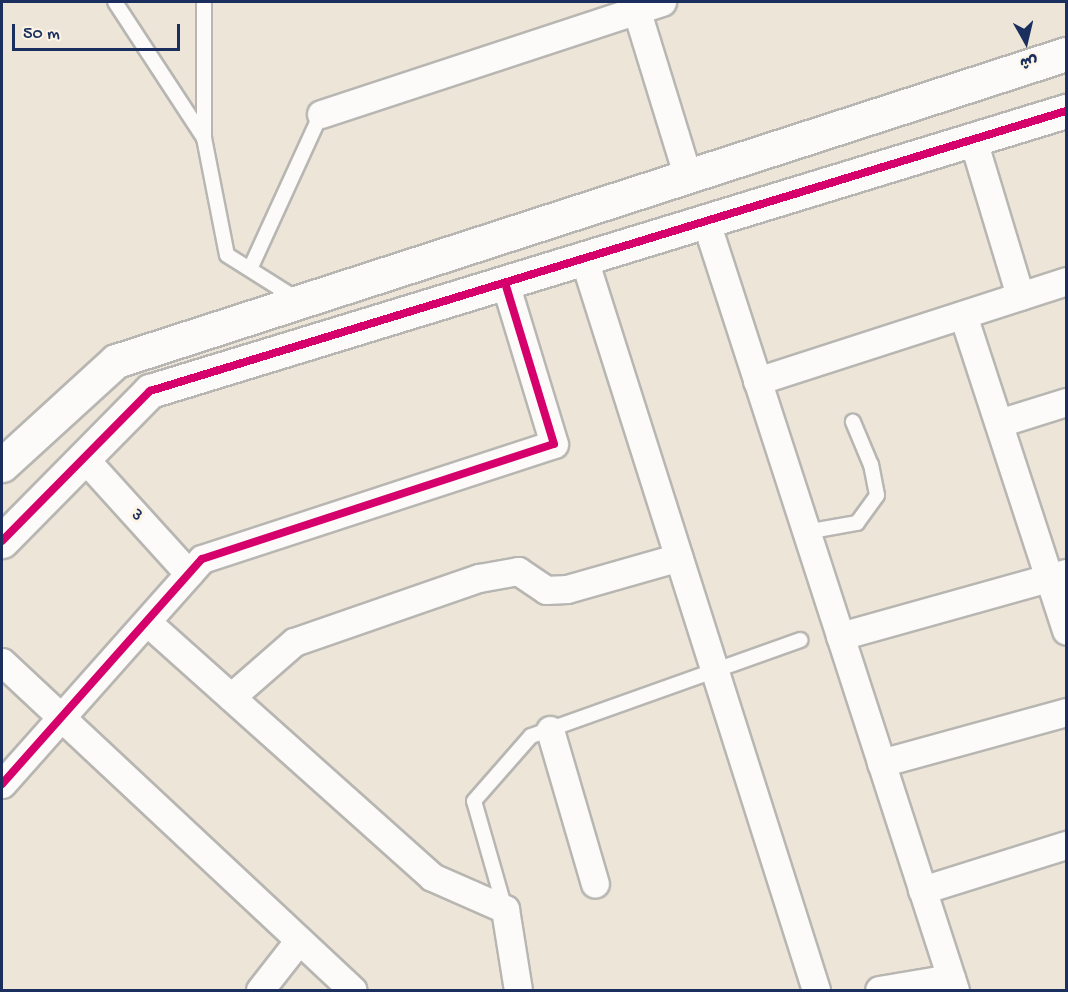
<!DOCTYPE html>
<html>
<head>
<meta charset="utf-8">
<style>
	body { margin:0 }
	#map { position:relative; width:1068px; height:992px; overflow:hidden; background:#ede6d8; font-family:"Gochi Hand","Playpen Sans Arabic",sans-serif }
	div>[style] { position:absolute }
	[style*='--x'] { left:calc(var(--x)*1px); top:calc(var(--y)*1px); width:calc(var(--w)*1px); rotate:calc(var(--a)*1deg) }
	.roads { filter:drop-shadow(2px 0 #b8b6b2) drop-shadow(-2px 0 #b8b6b2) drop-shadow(0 2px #b8b6b2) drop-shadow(0 -2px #b8b6b2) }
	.service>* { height:14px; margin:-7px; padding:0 7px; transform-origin:7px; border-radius:7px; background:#fcfbf9 }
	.minor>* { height:27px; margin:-13.5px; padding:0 13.5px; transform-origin:13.5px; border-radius:13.5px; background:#fcfbf9 }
	.tertiary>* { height:33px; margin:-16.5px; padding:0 16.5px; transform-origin:16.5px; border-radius:16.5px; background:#fcfbf9 }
	.cycleway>* { height:8px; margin:-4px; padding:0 4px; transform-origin:4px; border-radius:4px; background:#d6006c }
	span { translate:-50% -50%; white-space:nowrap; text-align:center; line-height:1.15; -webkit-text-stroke:6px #fcf5e5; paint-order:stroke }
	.street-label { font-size:18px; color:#1b2f5e }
	.frame { position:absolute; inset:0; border:3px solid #1b2f5e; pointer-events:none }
	.north { position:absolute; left:996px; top:12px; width:60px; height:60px; -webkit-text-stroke:4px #fcf5e5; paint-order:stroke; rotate:172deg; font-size:16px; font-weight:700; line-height:24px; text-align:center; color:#1b2f5e }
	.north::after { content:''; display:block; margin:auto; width:21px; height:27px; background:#1b2f5e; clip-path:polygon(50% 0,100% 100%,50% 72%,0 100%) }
	.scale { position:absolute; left:12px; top:24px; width:168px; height:27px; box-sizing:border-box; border:3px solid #1b2f5e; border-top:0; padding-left:8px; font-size:18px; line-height:21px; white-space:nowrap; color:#1b2f5e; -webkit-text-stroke:4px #fcf5e5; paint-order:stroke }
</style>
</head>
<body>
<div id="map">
	<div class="roads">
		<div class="service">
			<i style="--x:115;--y:2;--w:163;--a:56.8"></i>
			<i style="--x:204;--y:2;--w:136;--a:90"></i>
			<i style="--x:204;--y:138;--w:119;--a:78.9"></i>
			<i style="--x:227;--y:255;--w:83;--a:32.2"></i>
			<i style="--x:250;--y:269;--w:170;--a:-65.4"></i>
			<i style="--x:806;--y:532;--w:52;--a:-10"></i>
			<i style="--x:857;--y:523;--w:34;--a:-54"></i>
			<i style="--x:877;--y:495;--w:31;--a:-101"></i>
			<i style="--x:871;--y:465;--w:47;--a:-112.7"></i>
			<i style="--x:505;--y:909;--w:112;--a:-106"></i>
			<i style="--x:474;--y:801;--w:86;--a:-48.8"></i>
			<i style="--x:531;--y:736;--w:286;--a:-19.6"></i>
		</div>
		<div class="minor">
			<i style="--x:634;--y:2;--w:183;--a:72.9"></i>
			<i style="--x:321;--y:114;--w:359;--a:-18.2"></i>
			<i style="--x:973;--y:140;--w:163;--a:73.2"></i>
			<i style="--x:706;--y:222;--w:807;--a:72.04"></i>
			<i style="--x:584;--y:259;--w:767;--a:72.39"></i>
			<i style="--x:963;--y:315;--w:332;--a:71.9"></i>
			<i style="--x:757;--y:381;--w:325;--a:-17.9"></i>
			<i style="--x:999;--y:423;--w:70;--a:-17.4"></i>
			<i style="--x:84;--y:458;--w:156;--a:47.8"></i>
			<i style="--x:147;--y:622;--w:382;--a:41.8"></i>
			<i style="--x:432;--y:877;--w:80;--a:23.7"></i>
			<i style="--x:505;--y:909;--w:82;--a:80.9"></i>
			<i style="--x:840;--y:636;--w:235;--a:-15.6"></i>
			<i style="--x:2;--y:662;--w:480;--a:43.1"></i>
			<i style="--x:231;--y:697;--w:84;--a:-41.1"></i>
			<i style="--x:294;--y:642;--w:196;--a:-19.1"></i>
			<i style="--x:479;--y:578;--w:40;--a:-10"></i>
			<i style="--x:518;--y:571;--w:34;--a:34"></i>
			<i style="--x:546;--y:590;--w:21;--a:-3"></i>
			<i style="--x:567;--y:589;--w:116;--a:-15.9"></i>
			<i style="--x:550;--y:730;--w:160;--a:73.7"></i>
			<i style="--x:881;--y:763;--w:192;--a:-15.4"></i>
			<i style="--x:2;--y:784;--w:301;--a:-48.4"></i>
			<i style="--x:202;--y:559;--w:370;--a:-18.1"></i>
			<i style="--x:554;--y:444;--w:168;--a:-106.9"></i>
			<i style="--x:922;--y:890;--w:151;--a:-17.4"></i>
			<i style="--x:260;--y:990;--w:63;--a:-52"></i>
			<i style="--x:879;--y:990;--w:73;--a:-9.5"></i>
		</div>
		<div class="tertiary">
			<i style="--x:2;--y:465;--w:154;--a:-42.4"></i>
			<i style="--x:116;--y:361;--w:998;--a:-17.91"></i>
			<i style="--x:2;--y:541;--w:211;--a:-45.4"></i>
			<i style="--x:150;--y:391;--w:958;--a:-17"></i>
		</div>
	</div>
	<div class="cycleway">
		<i style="--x:2;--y:541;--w:211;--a:-45.4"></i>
		<i style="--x:150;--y:391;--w:958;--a:-17"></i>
		<i style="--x:2;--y:784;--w:301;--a:-48.4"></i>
		<i style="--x:202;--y:559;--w:370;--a:-18.1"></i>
		<i style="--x:554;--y:444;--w:168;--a:-106.9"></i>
	</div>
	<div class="street-label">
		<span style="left:136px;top:516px;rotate:48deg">3</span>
	</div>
	<div class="frame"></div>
	<div class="north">ش</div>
	<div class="scale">50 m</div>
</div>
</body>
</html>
